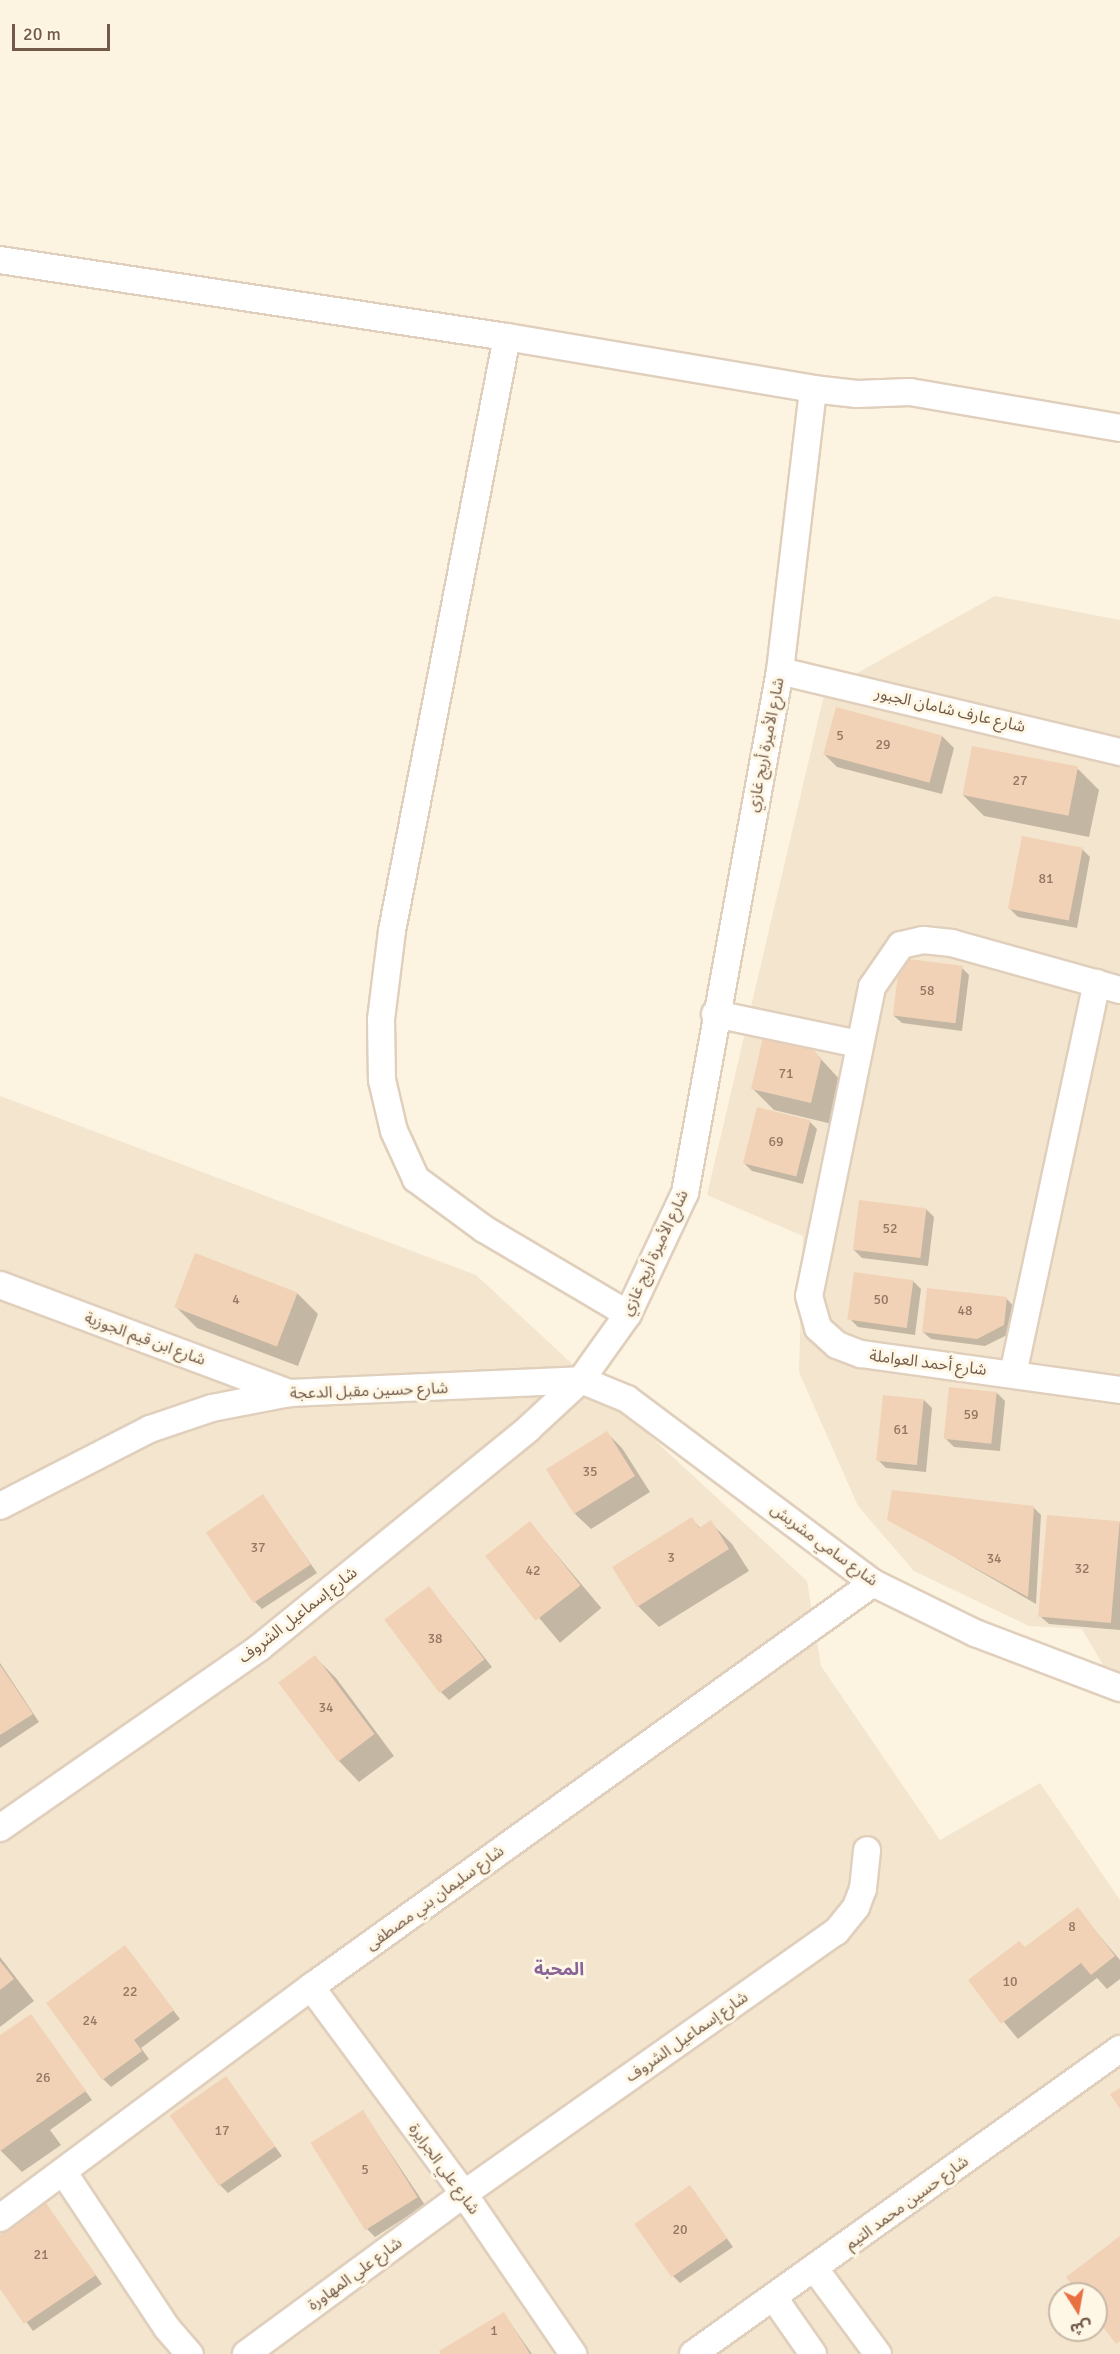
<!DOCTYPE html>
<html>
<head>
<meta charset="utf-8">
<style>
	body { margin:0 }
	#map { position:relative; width:1120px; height:2354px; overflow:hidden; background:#fcf3e0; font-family:Signika,"Noto Sans Arabic",sans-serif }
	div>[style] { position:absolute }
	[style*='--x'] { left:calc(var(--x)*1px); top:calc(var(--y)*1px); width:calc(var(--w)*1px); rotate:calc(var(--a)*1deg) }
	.residential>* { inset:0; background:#f4e5ce }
	.shadow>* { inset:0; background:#0003; transform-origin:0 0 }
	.building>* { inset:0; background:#f2d2b7; transform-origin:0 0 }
	.roads { filter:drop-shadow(2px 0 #e0cfbc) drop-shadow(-2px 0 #e0cfbc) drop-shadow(0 2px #e0cfbc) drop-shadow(0 -2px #e0cfbc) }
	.street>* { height:26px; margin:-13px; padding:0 13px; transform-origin:13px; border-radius:13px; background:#fff }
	span { translate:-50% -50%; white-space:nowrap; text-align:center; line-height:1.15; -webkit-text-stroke:6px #fff7e6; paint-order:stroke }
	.number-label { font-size:14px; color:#937763 }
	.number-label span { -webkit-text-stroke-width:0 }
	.street-label { font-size:16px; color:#735947 }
	.neighbourhood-label { font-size:18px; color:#886397; font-weight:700 }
	.north { position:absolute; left:1048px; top:2282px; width:60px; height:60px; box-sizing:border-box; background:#fff7e6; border:2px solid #c7b8a6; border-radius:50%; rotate:169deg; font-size:16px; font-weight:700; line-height:24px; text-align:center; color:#735947 }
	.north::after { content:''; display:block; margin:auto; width:21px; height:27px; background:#e97043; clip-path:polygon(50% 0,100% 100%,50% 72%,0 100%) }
	.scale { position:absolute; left:12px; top:24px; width:98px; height:27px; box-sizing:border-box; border:3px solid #735947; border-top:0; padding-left:8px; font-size:18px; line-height:21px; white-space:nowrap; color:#735947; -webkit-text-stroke:4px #fff7e6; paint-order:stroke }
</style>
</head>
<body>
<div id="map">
	<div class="residential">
		<i style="clip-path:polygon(995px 596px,1120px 620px,1120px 1694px,1082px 1629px,1029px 1626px,914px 1571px,858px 1506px,799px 1372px,803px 1236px,707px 1195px,825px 691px)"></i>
		<i style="clip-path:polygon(evenodd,0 1096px,476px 1275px,807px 1581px,821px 1666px,940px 1840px,1040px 1783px,1120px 1900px,1120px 2354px,0 2354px,0 1096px,1060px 2294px,1096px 2294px,1096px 2330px,1060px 2330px,1060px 2294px)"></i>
	</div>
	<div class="shadow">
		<i style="clip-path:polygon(942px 736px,954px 748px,942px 794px,837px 767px,825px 755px)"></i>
		<i style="clip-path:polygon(1078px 769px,1099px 790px,1089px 837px,984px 816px,963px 795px)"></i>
		<i style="clip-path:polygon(1082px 849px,1090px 857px,1077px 928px,1018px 917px,1010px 909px)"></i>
		<i style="clip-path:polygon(961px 967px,969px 975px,962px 1031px,902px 1023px,894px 1016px)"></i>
		<i style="clip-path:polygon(809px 1046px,842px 1082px,832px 1124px,774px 1110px,752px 1088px)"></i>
		<i style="clip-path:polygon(809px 1121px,817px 1129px,803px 1184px,752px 1171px,744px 1163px)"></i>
		<i style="clip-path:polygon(926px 1209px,934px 1217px,928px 1266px,862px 1258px,854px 1250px)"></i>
		<i style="clip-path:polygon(913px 1281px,921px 1289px,915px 1335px,858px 1327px,850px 1319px)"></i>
		<i style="clip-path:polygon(297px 1293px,318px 1314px,298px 1366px,197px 1328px,176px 1307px)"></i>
		<i style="clip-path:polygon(1007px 1299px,1014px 1307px,1011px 1333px,985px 1346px,931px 1339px,923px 1332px)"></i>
		<i style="clip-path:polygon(997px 1393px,1005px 1401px,1000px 1451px,954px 1447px,946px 1439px)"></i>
		<i style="clip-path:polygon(924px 1400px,932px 1408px,926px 1472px,886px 1468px,878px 1460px)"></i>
		<i style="clip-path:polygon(607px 1433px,622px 1448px,650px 1492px,591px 1529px,575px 1514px)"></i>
		<i style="clip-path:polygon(263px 1496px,317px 1573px,262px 1609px,254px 1601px)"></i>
		<i style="clip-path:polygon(1033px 1507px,1041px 1515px,1036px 1604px,889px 1519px)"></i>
		<i style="clip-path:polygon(692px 1519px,701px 1529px,710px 1522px,732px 1544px,749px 1571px,659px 1627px,638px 1606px)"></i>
		<i style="clip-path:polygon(1120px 1522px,1120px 1630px,1049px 1624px,1041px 1617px)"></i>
		<i style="left:530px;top:1523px;width:111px;height:54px;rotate:50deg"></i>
		<i style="clip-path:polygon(429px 1588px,492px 1667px,449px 1700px,441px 1692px)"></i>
		<i style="clip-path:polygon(315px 1657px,336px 1678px,394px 1756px,359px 1782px,338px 1760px,280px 1683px)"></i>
		<i style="clip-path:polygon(0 1663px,39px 1722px,0 1748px)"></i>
		<i style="clip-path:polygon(1077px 1909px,1120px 1960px,1120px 1979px,1107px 1989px,1097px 1978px,1018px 2039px,970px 1981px,1025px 1949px)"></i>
		<i style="clip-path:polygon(125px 1947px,180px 2019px,141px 2048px,149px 2059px,111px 2087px,103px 2079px)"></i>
		<i style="clip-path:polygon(0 1957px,34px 2001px,0 2027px)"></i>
		<i style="clip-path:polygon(31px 2016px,92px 2100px,50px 2130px,61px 2145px,22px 2172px,0 2150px,0 2037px)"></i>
		<i style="clip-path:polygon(225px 2078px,282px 2156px,228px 2193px,220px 2185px)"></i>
		<i style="clip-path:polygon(363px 2112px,425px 2205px,375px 2237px,367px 2229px)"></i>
		<i style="clip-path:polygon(690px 2187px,733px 2247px,680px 2283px,672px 2275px)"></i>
		<i style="clip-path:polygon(46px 2205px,102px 2284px,33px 2331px,0 2286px,0 2236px)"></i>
		<i style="clip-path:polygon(504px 2314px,532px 2354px,443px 2354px)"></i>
	</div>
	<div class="building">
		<i style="left:836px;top:707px;width:110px;height:49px;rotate:15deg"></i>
		<i style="left:972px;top:746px;width:108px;height:50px;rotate:11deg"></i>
		<i style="left:1022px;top:836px;width:62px;height:74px;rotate:11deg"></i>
		<i style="left:900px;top:958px;width:63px;height:58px;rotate:7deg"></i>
		<i style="clip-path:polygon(764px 1033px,810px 1044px,821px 1060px,811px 1103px,751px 1089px)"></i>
		<i style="left:757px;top:1107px;width:55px;height:58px;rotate:14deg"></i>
		<i style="left:859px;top:1200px;width:68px;height:50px;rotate:7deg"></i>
		<i style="left:195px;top:1253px;width:110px;height:58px;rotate:21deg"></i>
		<i style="left:854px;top:1272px;width:60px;height:48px;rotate:8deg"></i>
		<i style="clip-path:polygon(927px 1288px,1007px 1297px,1004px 1325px,977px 1339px,922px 1332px)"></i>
		<i style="left:949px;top:1387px;width:48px;height:52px;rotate:6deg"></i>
		<i style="left:883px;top:1395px;width:41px;height:66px;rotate:6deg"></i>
		<i style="left:607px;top:1431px;width:53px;height:72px;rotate:58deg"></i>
		<i style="clip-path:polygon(892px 1490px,1034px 1506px,1028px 1597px,887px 1520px)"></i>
		<i style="left:263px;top:1494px;width:85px;height:69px;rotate:56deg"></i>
		<i style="left:1047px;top:1515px;width:73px;height:102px;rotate:5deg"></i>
		<i style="clip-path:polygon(692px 1517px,699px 1528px,711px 1520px,729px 1549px,637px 1607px,612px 1567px)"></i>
		<i style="left:530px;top:1521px;width:82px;height:57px;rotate:52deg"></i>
		<i style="left:429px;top:1586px;width:92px;height:56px;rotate:53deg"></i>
		<i style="left:315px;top:1655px;width:99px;height:46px;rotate:53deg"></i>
		<i style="clip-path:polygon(0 1665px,33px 1714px,0 1735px)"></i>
		<i style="clip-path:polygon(1078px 1907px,1115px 1956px,1091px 1975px,1081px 1963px,1001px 2024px,968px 1980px,1019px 1941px,1025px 1947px)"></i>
		<i style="clip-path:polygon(125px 1945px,174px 2010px,134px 2040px,142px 2051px,102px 2080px,46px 2003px)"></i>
		<i style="clip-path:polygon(0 1961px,14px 1979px,0 1990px)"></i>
		<i style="clip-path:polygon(31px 2014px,86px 2091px,0 2151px,0 2035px)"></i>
		<i style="left:226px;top:2076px;width:86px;height:69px;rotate:55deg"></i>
		<i style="clip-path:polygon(1120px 2088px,1120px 2109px,1110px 2094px)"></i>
		<i style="left:363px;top:2110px;width:103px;height:62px;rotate:58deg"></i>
		<i style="left:690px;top:2185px;width:65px;height:68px;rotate:55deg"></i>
		<i style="clip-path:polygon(46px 2203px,96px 2275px,24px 2324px,0 2289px,0 2235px)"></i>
		<i style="clip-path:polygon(1120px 2236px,1120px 2341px,1116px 2344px,1096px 2318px,1096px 2294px,1078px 2294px,1066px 2277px)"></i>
		<i style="clip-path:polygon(504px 2312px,530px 2354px,441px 2354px,439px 2351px)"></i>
	</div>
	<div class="roads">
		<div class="street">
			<i style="--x:0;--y:260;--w:513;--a:8.64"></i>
			<i style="--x:507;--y:337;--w:310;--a:9.6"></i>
			<i style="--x:507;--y:337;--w:605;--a:100.96"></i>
			<i style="--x:392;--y:931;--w:89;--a:97.1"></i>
			<i style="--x:381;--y:1019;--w:61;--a:89.1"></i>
			<i style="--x:382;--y:1080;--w:52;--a:76.8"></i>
			<i style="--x:394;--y:1131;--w:53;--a:65.4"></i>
			<i style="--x:416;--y:1179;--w:84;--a:36.3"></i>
			<i style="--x:484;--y:1229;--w:167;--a:30.6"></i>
			<i style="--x:780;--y:671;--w:350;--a:13.4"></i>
			<i style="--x:1120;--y:990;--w:174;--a:-164.4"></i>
			<i style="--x:952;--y:943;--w:29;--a:-174"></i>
			<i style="--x:923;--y:940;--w:23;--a:167"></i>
			<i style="--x:901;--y:945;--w:51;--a:124.6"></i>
			<i style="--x:872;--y:987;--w:315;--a:101.5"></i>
			<i style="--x:809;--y:1296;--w:33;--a:74"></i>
			<i style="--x:818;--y:1328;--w:25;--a:42"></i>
			<i style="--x:837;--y:1345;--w:26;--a:21"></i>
			<i style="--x:861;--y:1354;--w:261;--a:7.9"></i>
			<i style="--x:715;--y:1014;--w:147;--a:11.8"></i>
			<i style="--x:0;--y:1285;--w:309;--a:20.5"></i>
			<i style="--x:1013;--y:1374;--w:400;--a:-77.9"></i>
			<i style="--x:0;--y:1506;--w:169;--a:-27.2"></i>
			<i style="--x:150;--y:1429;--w:65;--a:-18.7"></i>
			<i style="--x:212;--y:1408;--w:78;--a:-11"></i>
			<i style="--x:289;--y:1393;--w:292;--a:-2.5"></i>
			<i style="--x:581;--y:1380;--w:50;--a:22.4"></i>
			<i style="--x:627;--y:1399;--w:307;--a:36.8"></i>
			<i style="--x:873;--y:1583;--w:114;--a:26.1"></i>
			<i style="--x:975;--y:1633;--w:155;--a:20.8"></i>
			<i style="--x:0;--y:1828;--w:315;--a:-34.8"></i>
			<i style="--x:259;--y:1648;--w:347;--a:-39.1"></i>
			<i style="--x:528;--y:1429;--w:72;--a:-42.8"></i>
			<i style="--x:581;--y:1380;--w:81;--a:-54.5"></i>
			<i style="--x:628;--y:1314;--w:134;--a:-64.8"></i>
			<i style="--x:685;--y:1193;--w:531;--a:-79.69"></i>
			<i style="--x:780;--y:671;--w:284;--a:-83.3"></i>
			<i style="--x:813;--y:389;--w:44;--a:6.5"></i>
			<i style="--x:857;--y:394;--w:53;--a:-2.2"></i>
			<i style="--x:910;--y:392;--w:213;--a:9.7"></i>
			<i style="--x:311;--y:1987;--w:257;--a:53.5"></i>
			<i style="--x:464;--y:2194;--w:194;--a:55.7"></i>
			<i style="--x:64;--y:2173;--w:186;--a:56.4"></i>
			<i style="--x:167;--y:2328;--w:35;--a:49"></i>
			<i style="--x:0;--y:2218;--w:387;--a:-36.6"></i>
			<i style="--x:311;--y:1987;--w:692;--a:-35.71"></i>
			<i style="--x:815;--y:2269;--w:106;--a:53.5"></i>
			<i style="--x:774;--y:2298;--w:68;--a:55.1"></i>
			<i style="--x:246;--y:2354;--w:270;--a:-36.3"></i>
			<i style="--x:464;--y:2194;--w:455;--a:-35.2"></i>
			<i style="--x:836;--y:1932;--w:32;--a:-51"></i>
			<i style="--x:856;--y:1907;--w:19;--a:-69"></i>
			<i style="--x:863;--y:1889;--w:39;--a:-84"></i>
			<i style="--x:693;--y:2354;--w:525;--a:-35.54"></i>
		</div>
	</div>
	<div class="number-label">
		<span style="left:840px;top:736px">5</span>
		<span style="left:883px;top:745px">29</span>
		<span style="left:1020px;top:781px">27</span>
		<span style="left:1046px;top:879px">81</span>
		<span style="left:927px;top:991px">58</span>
		<span style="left:786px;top:1074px">71</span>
		<span style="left:776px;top:1142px">69</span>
		<span style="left:890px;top:1229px">52</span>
		<span style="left:236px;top:1300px">4</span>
		<span style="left:881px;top:1300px">50</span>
		<span style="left:965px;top:1311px">48</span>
		<span style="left:971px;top:1415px">59</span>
		<span style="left:901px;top:1430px">61</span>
		<span style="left:590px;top:1472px">35</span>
		<span style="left:258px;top:1548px">37</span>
		<span style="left:671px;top:1558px">3</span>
		<span style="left:994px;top:1559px">34</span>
		<span style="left:1082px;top:1569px">32</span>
		<span style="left:533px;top:1571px">42</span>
		<span style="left:435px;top:1639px">38</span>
		<span style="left:326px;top:1708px">34</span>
		<span style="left:1072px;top:1927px">8</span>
		<span style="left:1010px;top:1982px">10</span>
		<span style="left:130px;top:1992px">22</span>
		<span style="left:90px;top:2021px">24</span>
		<span style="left:43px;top:2078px">26</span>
		<span style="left:222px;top:2131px">17</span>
		<span style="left:365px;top:2170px">5</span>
		<span style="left:680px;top:2230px">20</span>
		<span style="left:41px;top:2255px">21</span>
		<span style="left:494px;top:2331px">1</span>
	</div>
	<div class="street-label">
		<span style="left:950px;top:710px;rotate:13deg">شارع عارف شامان الجبور</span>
		<span style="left:766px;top:745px;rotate:-79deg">شارع الأميرة أريج غازي</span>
		<span style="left:655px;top:1253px;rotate:-65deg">شارع الأميرة أريج غازي</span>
		<span style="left:145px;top:1339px;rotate:20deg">شارع ابن قيم الجوزية</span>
		<span style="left:928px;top:1363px;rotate:7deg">شارع أحمد العواملة</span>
		<span style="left:369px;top:1391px;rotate:-2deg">شارع حسين مقبل الدعجة</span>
		<span style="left:824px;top:1545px;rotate:36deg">شارع سامي مشربش</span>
		<span style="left:298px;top:1615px;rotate:-38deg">شارع إسماعيل الشروف</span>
		<span style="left:435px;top:1898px;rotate:-36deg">شارع سليمان بني مصطفى</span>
		<span style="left:687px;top:2037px;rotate:-35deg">شارع إسماعيل الشروف</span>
		<span style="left:444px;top:2169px;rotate:54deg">شارع علي الجرايرة</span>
		<span style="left:907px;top:2203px;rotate:-36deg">شارع حسين محمد التيم</span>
		<span style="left:355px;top:2274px;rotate:-36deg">شارع علي المهاورة</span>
	</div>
	<div class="neighbourhood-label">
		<span style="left:559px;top:1969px">المحبة</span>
	</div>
	<div class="north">ش</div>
	<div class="scale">20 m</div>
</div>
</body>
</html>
